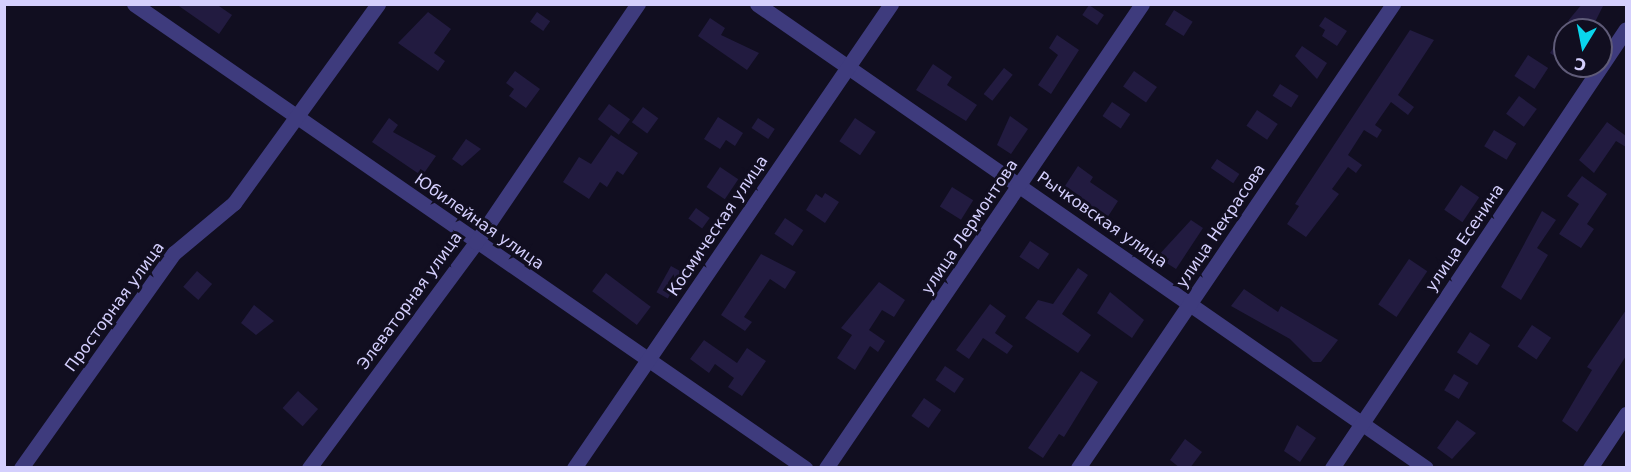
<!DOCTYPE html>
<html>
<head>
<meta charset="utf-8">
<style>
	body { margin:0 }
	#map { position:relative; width:1631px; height:472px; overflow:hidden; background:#110e20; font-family:"DejaVu Sans",sans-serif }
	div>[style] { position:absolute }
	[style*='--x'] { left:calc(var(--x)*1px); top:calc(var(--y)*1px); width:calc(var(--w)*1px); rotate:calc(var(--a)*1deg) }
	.building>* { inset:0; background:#221b40; transform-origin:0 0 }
	.minor>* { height:15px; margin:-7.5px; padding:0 7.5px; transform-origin:7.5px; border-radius:7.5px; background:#3e3b7d }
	span { translate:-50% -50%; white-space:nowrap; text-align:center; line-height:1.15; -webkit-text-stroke:6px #110e20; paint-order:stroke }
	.street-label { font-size:16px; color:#d4cffd }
	.frame { position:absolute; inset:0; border:6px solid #d4cffd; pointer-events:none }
	.north { position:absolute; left:1553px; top:18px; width:60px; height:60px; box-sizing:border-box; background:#110e20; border:2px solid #5f5b78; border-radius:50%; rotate:190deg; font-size:16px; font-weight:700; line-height:24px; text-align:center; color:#d4cffd }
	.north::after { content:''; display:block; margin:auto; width:21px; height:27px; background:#0ad6ed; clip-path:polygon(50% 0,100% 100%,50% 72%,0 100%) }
</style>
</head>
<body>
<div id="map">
	<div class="building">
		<i style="clip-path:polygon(176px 4px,216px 4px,232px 15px,219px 34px)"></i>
		<i style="clip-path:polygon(1582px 4px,1604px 4px,1591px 30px,1568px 21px)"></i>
		<i style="left:1089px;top:5px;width:18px;height:12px;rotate:34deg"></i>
		<i style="left:1174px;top:10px;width:22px;height:17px;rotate:32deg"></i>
		<i style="clip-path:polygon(428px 12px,451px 29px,434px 53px,445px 61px,438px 71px,398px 43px)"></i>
		<i style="left:537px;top:12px;width:16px;height:12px;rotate:35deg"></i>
		<i style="clip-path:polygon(1325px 17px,1347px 31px,1337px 46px,1322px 36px,1325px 30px,1319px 26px)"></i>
		<i style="clip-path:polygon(710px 18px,725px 28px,721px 35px,759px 53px,747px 70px,698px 36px)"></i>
		<i style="clip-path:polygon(1410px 30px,1434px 40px,1398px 95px,1414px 107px,1408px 115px,1391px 102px,1375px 125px,1382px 130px,1377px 138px,1364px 130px,1348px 155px,1362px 165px,1356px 173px,1348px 167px,1332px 189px,1339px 194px,1306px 237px,1287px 224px,1299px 206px,1295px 204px)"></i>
		<i style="clip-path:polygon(1565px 30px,1565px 63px,1550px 53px)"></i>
		<i style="clip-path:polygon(1057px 35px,1079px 50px,1051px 94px,1038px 85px,1058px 55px,1049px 48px)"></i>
		<i style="clip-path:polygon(1302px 46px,1327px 63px,1317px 79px,1295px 56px)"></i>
		<i style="left:1528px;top:55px;width:24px;height:25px;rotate:33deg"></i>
		<i style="clip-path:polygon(933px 64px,952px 77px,947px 85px,977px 105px,966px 121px,916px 90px)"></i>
		<i style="left:1004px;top:68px;width:11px;height:33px;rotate:38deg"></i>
		<i style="clip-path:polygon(515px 71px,540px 89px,526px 108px,509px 96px,514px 89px,506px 83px)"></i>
		<i style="left:1134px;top:71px;width:28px;height:19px;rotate:35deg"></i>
		<i style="left:1280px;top:84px;width:22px;height:14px;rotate:32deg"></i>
		<i style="left:1519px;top:96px;width:22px;height:22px;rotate:36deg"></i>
		<i style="left:1112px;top:102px;width:22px;height:17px;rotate:34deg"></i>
		<i style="left:609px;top:104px;width:26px;height:19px;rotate:36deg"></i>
		<i style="left:643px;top:107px;width:19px;height:19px;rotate:36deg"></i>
		<i style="left:1257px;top:110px;width:25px;height:19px;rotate:34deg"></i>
		<i style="clip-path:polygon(1010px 116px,1028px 129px,1011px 154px,997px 145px)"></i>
		<i style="clip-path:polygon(718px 117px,743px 133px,735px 146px,726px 140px,720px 149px,704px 139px)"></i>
		<i style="clip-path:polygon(389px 118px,398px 125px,393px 132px,436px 156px,422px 176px,372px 142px)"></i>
		<i style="left:758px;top:118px;width:20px;height:12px;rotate:33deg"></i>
		<i style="left:855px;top:118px;width:25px;height:28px;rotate:34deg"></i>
		<i style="clip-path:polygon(1607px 122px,1626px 136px,1626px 147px,1616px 141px,1594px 173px,1579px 160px)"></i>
		<i style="left:1494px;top:130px;width:26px;height:19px;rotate:31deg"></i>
		<i style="clip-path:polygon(611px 135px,638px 153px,623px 175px,617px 171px,607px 187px,600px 182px,589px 199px,563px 182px,579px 157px,591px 164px)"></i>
		<i style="clip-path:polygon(466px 139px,481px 149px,462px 166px,452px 159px)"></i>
		<i style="left:1217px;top:159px;width:27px;height:11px;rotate:34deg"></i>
		<i style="clip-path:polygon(1078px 166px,1093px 177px,1090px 182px,1118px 201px,1107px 218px,1065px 186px)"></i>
		<i style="left:720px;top:167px;width:22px;height:24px;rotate:34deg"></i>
		<i style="clip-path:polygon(1582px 176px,1607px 194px,1587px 224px,1594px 229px,1581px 248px,1559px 234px,1579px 204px,1567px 196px)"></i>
		<i style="left:1461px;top:185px;width:22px;height:30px;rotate:34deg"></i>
		<i style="left:952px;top:187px;width:25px;height:23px;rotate:32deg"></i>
		<i style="clip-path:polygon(825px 193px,839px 202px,825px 223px,806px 210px,816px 194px,822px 198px)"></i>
		<i style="left:696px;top:208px;width:17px;height:13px;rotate:36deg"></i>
		<i style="clip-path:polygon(1542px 211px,1556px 220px,1537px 248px,1548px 255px,1521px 300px,1501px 287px)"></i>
		<i style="left:785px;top:218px;width:22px;height:19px;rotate:34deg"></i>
		<i style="clip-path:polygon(1191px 220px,1203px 228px,1176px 269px,1157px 257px)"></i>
		<i style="left:1030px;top:241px;width:23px;height:19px;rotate:34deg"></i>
		<i style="clip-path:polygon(761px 254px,796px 272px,785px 289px,770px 279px,744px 317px,752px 322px,745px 331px,721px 315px)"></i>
		<i style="left:1409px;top:259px;width:22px;height:55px;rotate:34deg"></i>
		<i style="left:671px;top:266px;width:13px;height:30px;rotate:29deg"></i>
		<i style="clip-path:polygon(1078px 268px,1088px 275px,1062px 314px,1091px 335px,1078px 353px,1025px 318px,1038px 300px,1053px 304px)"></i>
		<i style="left:197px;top:271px;width:20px;height:21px;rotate:41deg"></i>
		<i style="left:606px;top:273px;width:56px;height:23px;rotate:37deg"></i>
		<i style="clip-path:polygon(879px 282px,905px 300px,894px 317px,882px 310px,869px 330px,885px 341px,878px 352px,870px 346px,855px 370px,837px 358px,852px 335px,841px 328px)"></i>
		<i style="clip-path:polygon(1244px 289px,1278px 312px,1281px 306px,1338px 340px,1321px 362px,1313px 362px,1290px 339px,1231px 306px)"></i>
		<i style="clip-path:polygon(1110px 292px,1144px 320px,1132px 338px,1097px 313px)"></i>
		<i style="clip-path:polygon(990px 304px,1006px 316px,995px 333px,1013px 346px,1007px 354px,983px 338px,969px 359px,956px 350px)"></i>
		<i style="clip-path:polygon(254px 305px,274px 321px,256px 335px,241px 323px)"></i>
		<i style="clip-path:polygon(1626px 310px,1626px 356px,1577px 432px,1562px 421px,1592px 370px,1587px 367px)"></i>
		<i style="left:1532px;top:325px;width:23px;height:26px;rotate:34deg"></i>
		<i style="left:1470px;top:332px;width:24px;height:24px;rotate:33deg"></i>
		<i style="clip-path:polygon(704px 340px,737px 363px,747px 348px,766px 361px,742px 396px,728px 387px,734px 378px,715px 364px,709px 373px,690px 359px)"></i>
		<i style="left:945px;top:366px;width:23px;height:17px;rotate:34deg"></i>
		<i style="clip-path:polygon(1081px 371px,1098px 382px,1064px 437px,1059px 434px,1043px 458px,1028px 448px)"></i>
		<i style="left:1454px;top:374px;width:17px;height:19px;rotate:31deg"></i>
		<i style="left:298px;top:391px;width:27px;height:23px;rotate:42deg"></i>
		<i style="left:924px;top:398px;width:21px;height:22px;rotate:35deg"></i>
		<i style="clip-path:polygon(1457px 420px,1476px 433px,1452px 459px,1437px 448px)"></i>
		<i style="clip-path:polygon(1297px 425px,1316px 438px,1300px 462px,1284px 451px)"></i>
		<i style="clip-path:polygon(1185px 439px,1202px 452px,1190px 468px,1180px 468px,1170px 460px)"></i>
	</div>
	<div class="minor">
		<i style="--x:134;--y:4;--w:816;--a:34.66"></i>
		<i style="--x:757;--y:4;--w:814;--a:34.74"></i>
		<i style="--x:21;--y:468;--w:264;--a:-54.6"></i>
		<i style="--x:174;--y:253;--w:78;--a:-39.8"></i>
		<i style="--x:234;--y:203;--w:246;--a:-54.1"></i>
		<i style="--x:309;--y:468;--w:281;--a:-53.5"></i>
		<i style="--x:476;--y:242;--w:288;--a:-55.8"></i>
		<i style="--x:574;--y:468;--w:562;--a:-55.66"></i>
		<i style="--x:826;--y:468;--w:561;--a:-55.74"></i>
		<i style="--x:1078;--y:468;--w:561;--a:-55.83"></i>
		<i style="--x:1332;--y:468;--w:528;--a:-56.19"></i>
		<i style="--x:1590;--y:468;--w:65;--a:-56.3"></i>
	</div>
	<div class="street-label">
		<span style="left:1102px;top:220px;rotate:35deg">Рычковская улица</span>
		<span style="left:479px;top:222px;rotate:35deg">Юбилейная улица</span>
		<span style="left:718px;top:226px;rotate:-56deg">Космическая улица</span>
		<span style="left:1221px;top:226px;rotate:-56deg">улица Некрасова</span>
		<span style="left:970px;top:227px;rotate:-56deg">улица Лермонтова</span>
		<span style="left:1465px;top:238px;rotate:-56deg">улица Есенина</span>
		<span style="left:410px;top:301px;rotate:-54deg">Элеваторная улица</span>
		<span style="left:115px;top:307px;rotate:-54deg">Просторная улица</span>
	</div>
	<div class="frame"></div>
	<div class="north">С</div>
</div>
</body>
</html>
